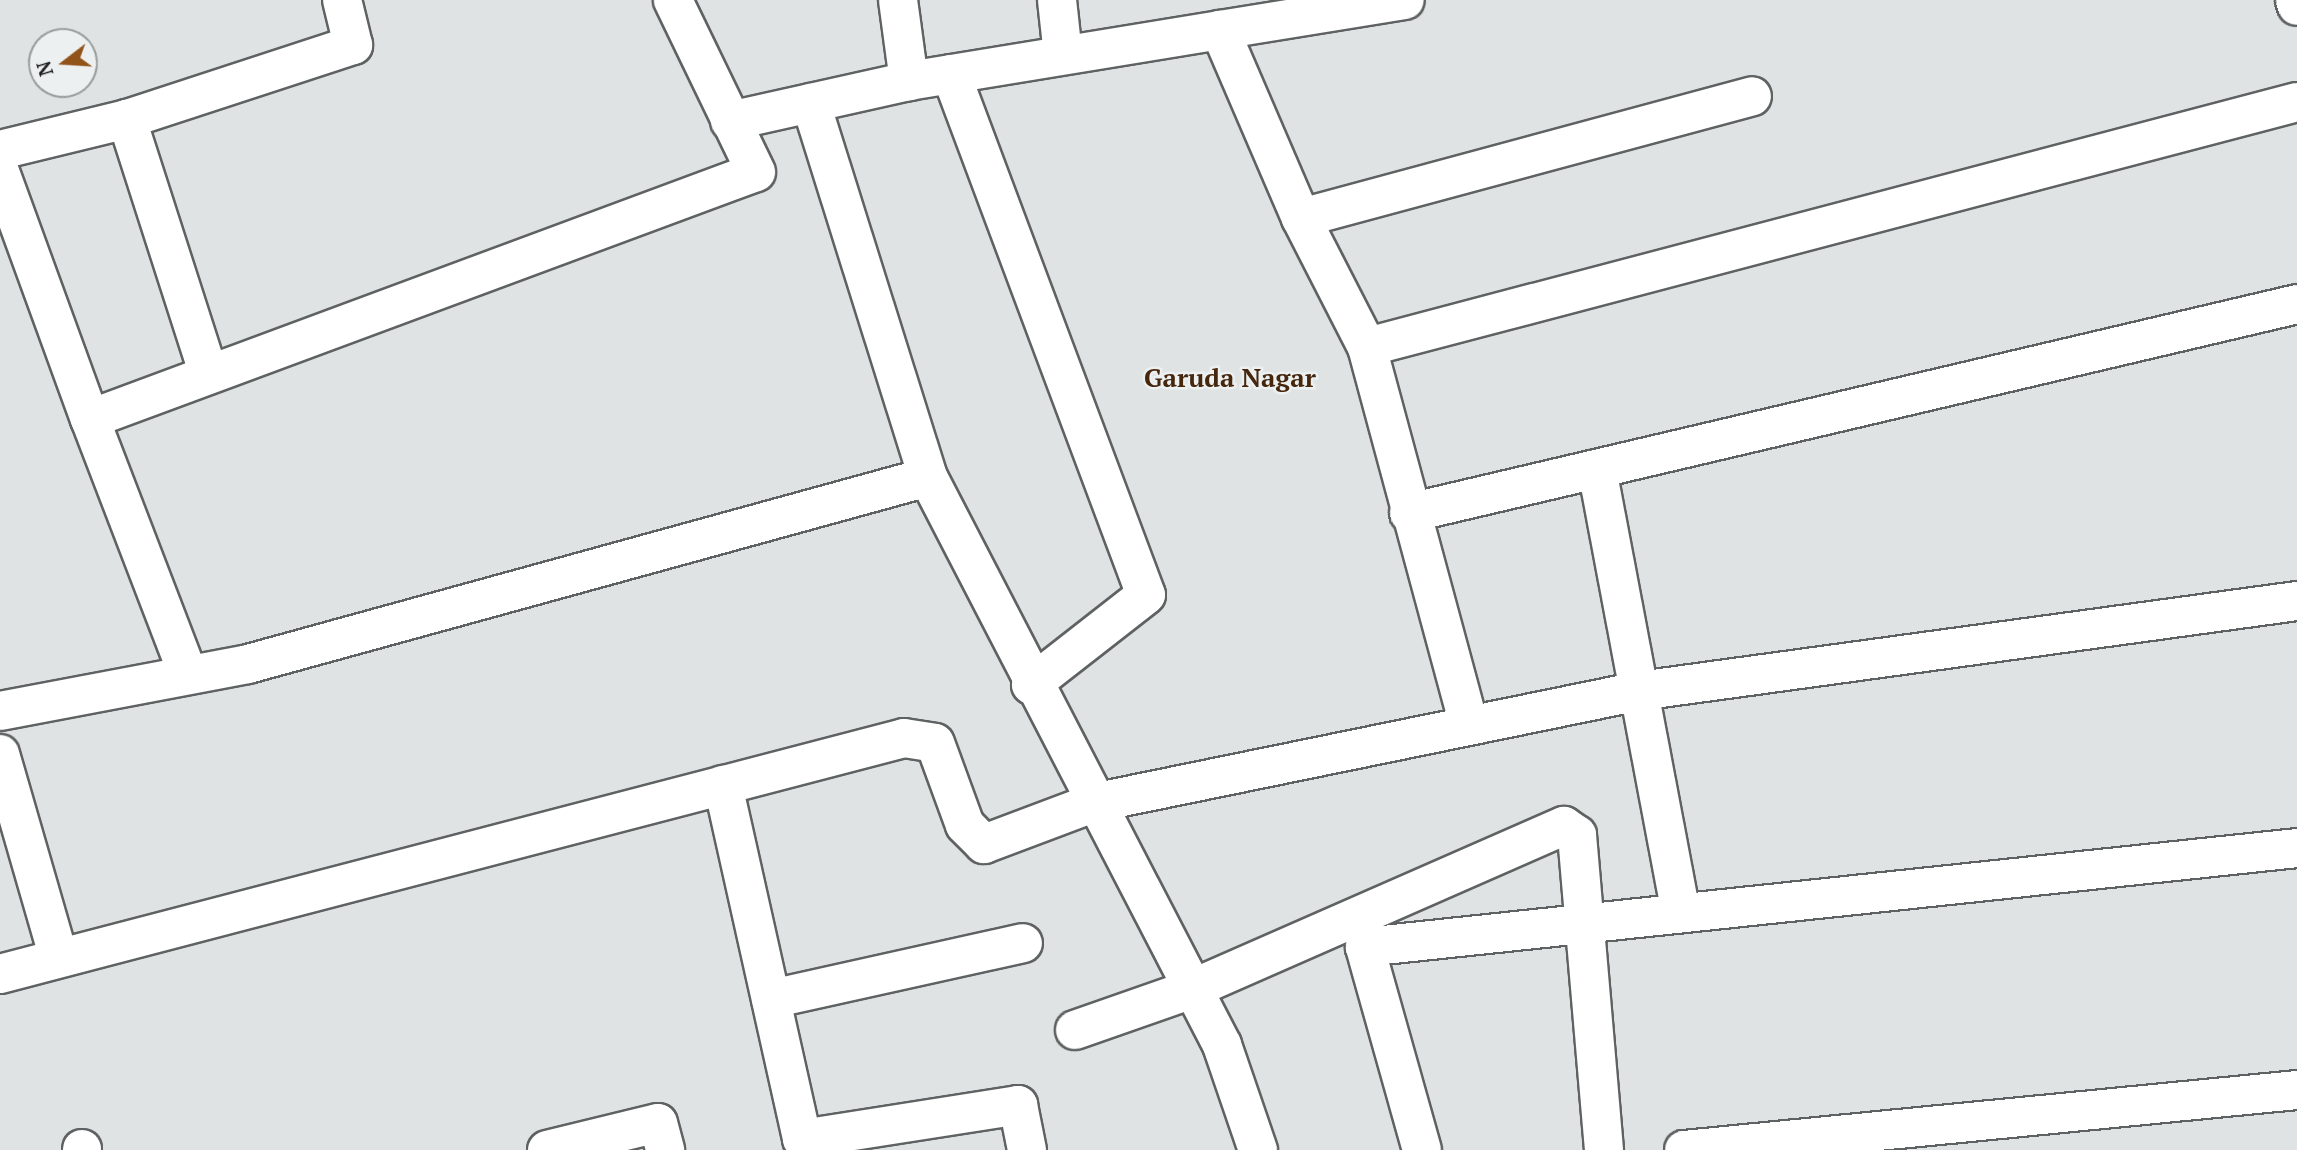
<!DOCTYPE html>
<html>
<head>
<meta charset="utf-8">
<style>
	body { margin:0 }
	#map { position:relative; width:2297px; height:1150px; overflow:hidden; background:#dfe3e3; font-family:"PT Serif",serif }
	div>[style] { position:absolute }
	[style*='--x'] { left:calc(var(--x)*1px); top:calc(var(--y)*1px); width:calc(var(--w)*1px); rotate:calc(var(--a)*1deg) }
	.roads { filter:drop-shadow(2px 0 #5f6262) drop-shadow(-2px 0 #5f6262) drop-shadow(0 2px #5f6262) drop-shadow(0 -2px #5f6262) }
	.street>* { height:38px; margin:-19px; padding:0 19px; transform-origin:19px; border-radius:19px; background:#fff }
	span { translate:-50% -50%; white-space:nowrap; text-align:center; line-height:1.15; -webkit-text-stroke:5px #ecf0f0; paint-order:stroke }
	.quarter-label { font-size:26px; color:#46270e; font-weight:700 }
	.north { position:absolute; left:28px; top:28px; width:70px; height:70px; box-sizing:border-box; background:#ecf0f0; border:2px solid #999c9c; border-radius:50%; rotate:253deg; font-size:19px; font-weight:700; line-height:28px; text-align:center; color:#1d1e1e }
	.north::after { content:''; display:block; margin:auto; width:24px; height:32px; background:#92531a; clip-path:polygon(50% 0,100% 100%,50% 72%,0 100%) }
</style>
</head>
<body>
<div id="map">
	<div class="roads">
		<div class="street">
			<i style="--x:898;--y:0;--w:82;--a:82.3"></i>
			<i style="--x:1057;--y:0;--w:55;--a:83.8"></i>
			<i style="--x:2295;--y:0;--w:6;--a:72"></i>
			<i style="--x:1220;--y:30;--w:187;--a:-9.2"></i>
			<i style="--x:951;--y:74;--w:556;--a:69.48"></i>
			<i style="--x:1146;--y:595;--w:146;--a:142"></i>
			<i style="--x:730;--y:121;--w:183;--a:-12.6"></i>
			<i style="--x:909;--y:81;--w:315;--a:-9.3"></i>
			<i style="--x:1220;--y:30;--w:205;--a:66.7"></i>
			<i style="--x:1301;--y:218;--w:145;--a:62.9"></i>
			<i style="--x:1367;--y:347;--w:392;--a:74.9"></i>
			<i style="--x:0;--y:150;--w:131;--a:-13.7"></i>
			<i style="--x:0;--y:172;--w:263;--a:70"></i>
			<i style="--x:90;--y:419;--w:710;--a:-20.35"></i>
			<i style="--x:756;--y:172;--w:191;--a:-115.8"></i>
			<i style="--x:1301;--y:218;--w:467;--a:-15.1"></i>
			<i style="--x:1367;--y:347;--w:962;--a:-14.76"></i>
			<i style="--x:208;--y:372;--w:266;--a:-107.8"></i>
			<i style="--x:127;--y:119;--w:238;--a:-18.1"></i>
			<i style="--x:353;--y:45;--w:46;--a:-103.7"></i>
			<i style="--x:90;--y:419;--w:271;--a:69"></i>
			<i style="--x:1597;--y:469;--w:452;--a:79.3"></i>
			<i style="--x:928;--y:477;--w:640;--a:62.63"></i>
			<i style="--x:1222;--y:1045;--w:111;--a:71.1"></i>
			<i style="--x:1409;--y:513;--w:912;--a:-13.24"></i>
			<i style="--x:0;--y:711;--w:252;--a:-10.7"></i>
			<i style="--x:248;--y:664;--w:705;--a:-15.38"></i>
			<i style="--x:928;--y:477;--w:392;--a:-107.4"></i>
			<i style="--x:0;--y:754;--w:212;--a:73.9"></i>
			<i style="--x:723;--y:785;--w:363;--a:77.4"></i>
			<i style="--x:802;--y:1139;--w:219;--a:-8.9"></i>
			<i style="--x:1018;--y:1105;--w:46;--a:78.7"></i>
			<i style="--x:0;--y:974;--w:934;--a:-14.63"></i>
			<i style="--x:904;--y:738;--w:31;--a:9"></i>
			<i style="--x:935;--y:743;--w:87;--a:69.9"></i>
			<i style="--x:965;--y:825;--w:27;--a:45"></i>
			<i style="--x:984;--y:844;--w:116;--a:-20.6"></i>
			<i style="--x:1093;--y:803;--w:557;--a:-11.59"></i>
			<i style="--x:1639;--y:691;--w:664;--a:-7.79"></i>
			<i style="--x:771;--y:999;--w:258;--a:-12.5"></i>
			<i style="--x:1075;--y:1030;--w:124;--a:-19.3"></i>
			<i style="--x:1192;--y:989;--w:406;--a:-23.7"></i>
			<i style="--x:1564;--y:826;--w:16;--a:35"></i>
			<i style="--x:1577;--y:835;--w:316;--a:85.1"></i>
			<i style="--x:82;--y:1149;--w:1;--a:90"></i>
			<i style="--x:547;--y:1150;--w:114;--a:-13.7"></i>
			<i style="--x:658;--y:1123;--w:28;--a:75"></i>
			<i style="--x:1422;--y:1150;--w:211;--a:-105.7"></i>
			<i style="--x:1365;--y:947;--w:937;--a:-6.06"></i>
			<i style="--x:1684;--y:1150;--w:616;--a:-5.59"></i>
		</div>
	</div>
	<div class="quarter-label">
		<span style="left:1230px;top:378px">Garuda Nagar</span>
	</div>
	<div class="north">N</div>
</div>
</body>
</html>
